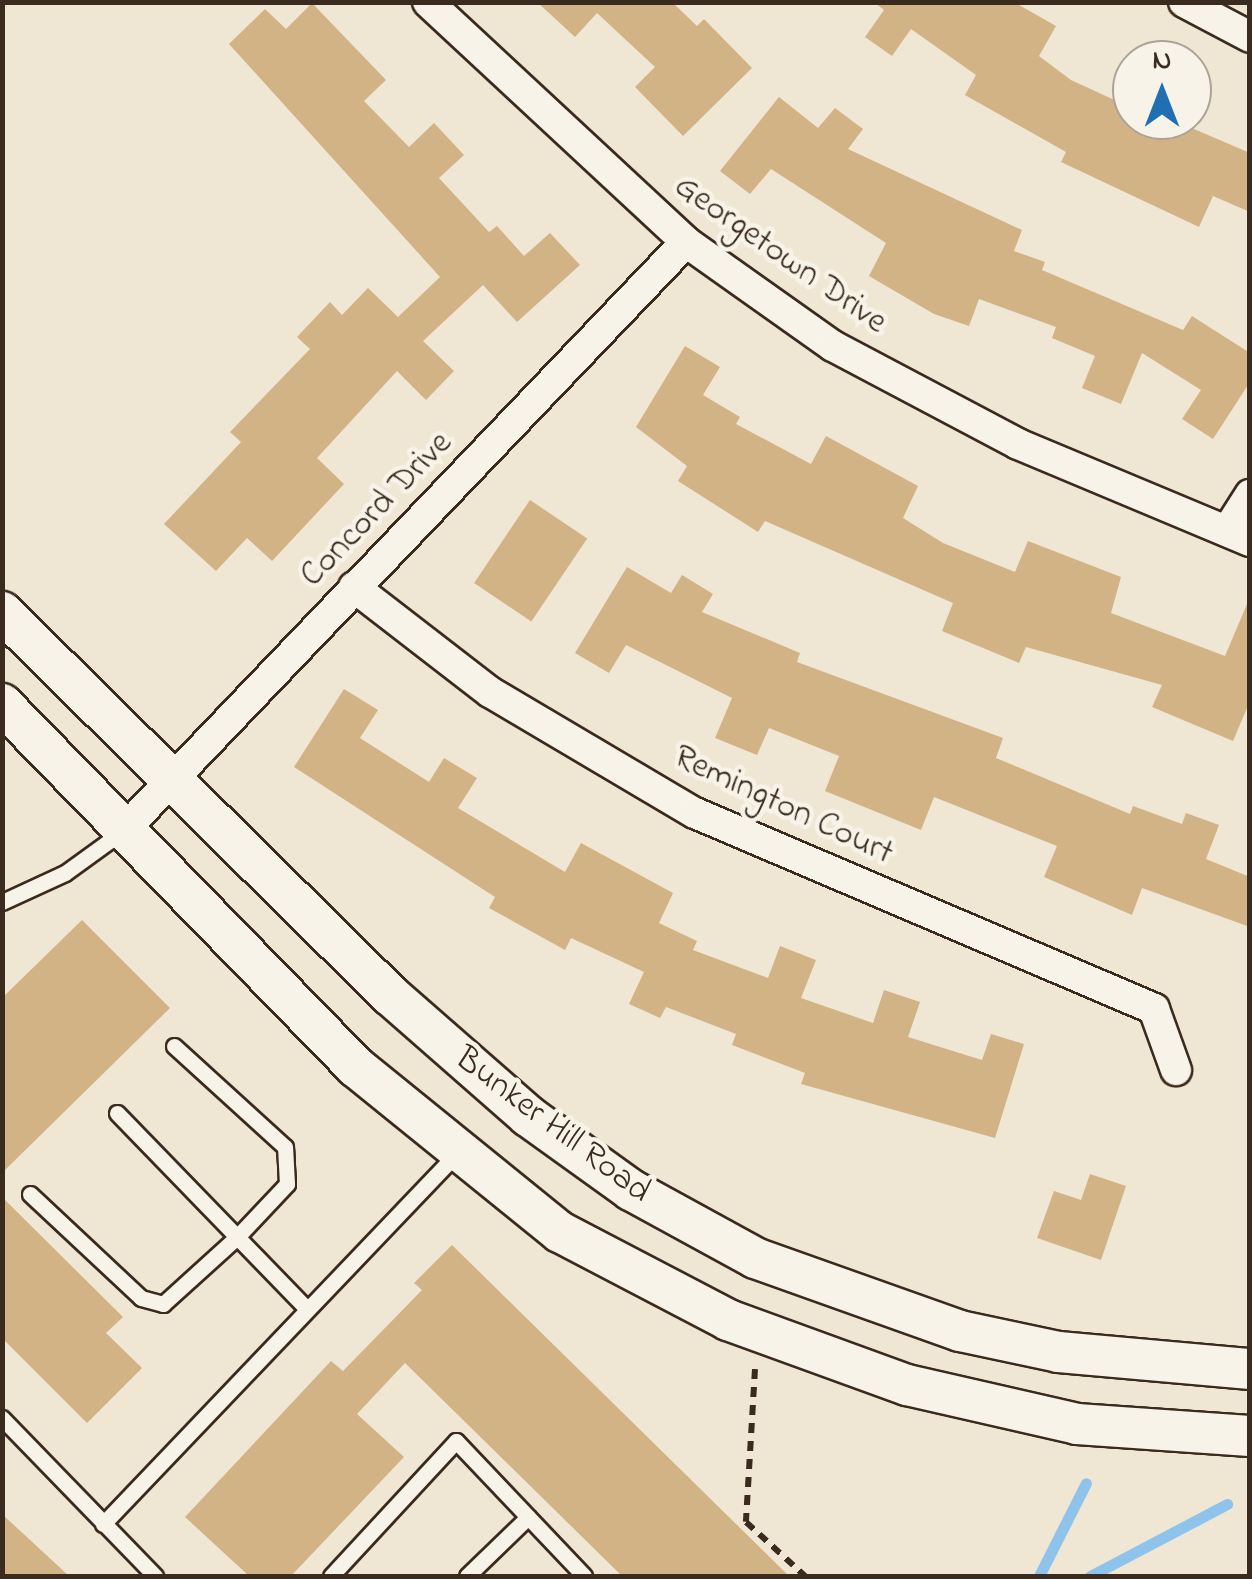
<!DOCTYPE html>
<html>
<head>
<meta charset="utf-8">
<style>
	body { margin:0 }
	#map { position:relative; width:1252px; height:1579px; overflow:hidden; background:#f0e6d4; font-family:"Indie Flower",sans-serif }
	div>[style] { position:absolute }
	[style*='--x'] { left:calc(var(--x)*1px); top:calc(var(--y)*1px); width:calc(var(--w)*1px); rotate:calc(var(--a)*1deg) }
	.stream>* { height:11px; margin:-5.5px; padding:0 5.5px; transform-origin:5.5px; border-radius:5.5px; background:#8ec4ec }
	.building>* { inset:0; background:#d2b386; transform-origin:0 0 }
	.path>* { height:6px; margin-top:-3px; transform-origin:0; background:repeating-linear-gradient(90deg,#3b2a1e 0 10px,transparent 0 18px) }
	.roads { filter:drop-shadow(2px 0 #3b2a1e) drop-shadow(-2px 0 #3b2a1e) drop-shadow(0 2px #3b2a1e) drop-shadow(0 -2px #3b2a1e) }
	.lane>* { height:15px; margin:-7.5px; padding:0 7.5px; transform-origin:7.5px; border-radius:7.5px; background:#f7f3e8 }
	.street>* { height:30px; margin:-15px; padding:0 15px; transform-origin:15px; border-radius:15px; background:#f7f3e8 }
	.secondary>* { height:40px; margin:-20px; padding:0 20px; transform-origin:20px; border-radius:20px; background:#f7f3e8 }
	span { translate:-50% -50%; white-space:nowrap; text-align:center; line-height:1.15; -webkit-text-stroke:9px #f7f3e8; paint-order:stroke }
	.street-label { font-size:35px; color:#3b2a1e }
	.frame { position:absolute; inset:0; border:5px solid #3b2a1e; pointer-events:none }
	.north { position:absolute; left:1112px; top:40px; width:100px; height:100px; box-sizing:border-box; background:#f7f3e8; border:2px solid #aca397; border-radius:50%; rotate:0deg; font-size:28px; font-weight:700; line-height:40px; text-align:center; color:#3b2a1e }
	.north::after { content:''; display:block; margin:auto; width:35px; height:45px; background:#1f6fb2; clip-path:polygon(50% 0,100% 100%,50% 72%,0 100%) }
</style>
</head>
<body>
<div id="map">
	<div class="stream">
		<i style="--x:1039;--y:1576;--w:104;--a:-63.2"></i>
		<i style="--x:1090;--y:1576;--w:155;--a:-27.7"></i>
	</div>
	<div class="building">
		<i style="clip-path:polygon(537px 2px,672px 2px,697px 26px,704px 19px,752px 68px,683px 136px,635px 87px,655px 67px,597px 13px,575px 37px)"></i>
		<i style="clip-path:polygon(874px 2px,1014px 2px,1056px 26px,1039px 56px,1071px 80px,1132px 108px,1132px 120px,1173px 120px,1250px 153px,1250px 212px,1213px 196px,1199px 227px,1061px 162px,1066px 152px,965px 95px,976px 75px,911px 29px,892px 56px,865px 37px,884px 10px)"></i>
		<i style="clip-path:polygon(312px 3px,386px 80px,364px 101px,409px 147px,434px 123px,464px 155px,439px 178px,489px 232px,497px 226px,524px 256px,550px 233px,580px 265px,517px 322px,483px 285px,423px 341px,454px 371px,426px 400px,397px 371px,317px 458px,344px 484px,272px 561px,247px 538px,216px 571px,164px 524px,241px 442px,230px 432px,310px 349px,297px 337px,330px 302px,342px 315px,368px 288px,398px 317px,440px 277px,229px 44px,265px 9px,286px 29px)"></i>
		<i style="clip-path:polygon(779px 97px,818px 128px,835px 108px,863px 129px,848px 149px,1022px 230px,1014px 251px,1045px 262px,1042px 270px,1183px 330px,1192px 316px,1250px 353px,1250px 382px,1213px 439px,1182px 419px,1201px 390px,1142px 353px,1121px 404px,1082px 388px,1095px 356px,1052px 338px,1056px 327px,979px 299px,969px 326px,934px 314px,869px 276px,886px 243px,771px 169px,750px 194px,720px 171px)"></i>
		<i style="clip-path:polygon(685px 346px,720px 367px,703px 395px,740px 417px,736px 424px,811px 464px,826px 436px,918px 486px,903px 518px,943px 543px,1015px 572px,1028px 541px,1121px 577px,1111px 613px,1225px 656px,1250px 597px,1250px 701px,1233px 741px,1152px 707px,1162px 685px,1026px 647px,1019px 663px,942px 631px,953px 603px,765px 521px,758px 532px,678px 481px,687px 466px,636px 427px)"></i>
		<i style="left:530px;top:500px;width:69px;height:100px;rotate:34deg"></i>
		<i style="clip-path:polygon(627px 567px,671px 593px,682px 575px,713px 594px,702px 612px,800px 653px,797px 662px,1003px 738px,996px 758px,1130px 814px,1133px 806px,1182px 824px,1186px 813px,1219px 825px,1206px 859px,1250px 877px,1250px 927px,1142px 888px,1132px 915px,1044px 877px,1057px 846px,934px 797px,921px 830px,825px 791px,839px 756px,769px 728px,757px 755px,715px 738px,732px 698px,626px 645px,609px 673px,575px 653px)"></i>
		<i style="clip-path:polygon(344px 689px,378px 710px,360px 738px,429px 782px,444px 758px,477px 778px,458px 808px,565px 872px,581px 843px,673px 893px,659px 923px,697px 941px,693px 950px,768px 978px,780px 946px,816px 960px,801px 998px,873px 1023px,884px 990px,920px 1002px,908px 1037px,982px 1060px,991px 1034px,1024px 1044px,995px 1138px,801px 1084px,805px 1073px,732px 1045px,736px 1034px,666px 1007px,660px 1018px,629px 1004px,644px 972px,571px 938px,565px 950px,489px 908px,495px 897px,294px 767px)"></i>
		<i style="clip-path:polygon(82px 920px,170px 1008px,2px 1173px,2px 998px)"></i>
		<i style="clip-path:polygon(1090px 1174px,1126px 1186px,1101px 1260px,1037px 1238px,1054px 1191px,1081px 1200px)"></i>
		<i style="clip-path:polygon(2px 1197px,123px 1317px,106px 1333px,142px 1368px,87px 1423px,2px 1338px)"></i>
		<i style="clip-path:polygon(452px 1245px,789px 1576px,622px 1576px,405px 1363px,357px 1414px,404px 1457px,291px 1576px,249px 1576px,185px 1517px,331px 1361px,343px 1371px,422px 1290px,414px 1283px)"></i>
		<i style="clip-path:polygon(2px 1514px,69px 1576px,2px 1576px)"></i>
	</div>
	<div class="path">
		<i style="--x:755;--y:1369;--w:153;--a:93.4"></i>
		<i style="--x:746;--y:1522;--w:80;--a:42.5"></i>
	</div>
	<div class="roads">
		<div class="lane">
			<i style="--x:2;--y:902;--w:69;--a:-24.7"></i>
			<i style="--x:65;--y:873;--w:72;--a:-35.9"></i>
			<i style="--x:117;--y:1113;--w:273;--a:45.9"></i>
			<i style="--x:30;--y:1194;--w:152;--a:43.1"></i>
			<i style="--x:141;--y:1298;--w:23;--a:15"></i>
			<i style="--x:163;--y:1304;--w:100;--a:-42.2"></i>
			<i style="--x:237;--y:1237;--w:73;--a:-46.7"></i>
			<i style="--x:287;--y:1184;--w:37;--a:-93"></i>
			<i style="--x:285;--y:1147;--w:150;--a:-137.7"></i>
			<i style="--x:2;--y:1418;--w:220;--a:45.9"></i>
			<i style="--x:103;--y:1524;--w:516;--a:-46.34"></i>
			<i style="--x:331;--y:1576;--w:184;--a:-47.2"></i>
			<i style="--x:456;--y:1441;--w:186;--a:46.5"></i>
			<i style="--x:467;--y:1576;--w:85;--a:-44"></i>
		</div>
		<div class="street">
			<i style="--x:428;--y:2;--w:352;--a:42.9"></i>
			<i style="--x:686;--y:242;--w:180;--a:35.3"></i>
			<i style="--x:833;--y:346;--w:209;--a:27.9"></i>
			<i style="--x:1018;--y:444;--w:251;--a:22.7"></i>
			<i style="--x:1184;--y:2;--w:75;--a:27.9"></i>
			<i style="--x:1227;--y:531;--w:43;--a:-57.4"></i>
			<i style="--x:354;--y:587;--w:172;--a:37.7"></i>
			<i style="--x:490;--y:692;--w:238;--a:30.6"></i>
			<i style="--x:695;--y:813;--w:499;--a:23.1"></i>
			<i style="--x:1154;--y:1009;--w:65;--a:70.2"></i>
			<i style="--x:123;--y:831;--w:815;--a:-46.29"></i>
		</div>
		<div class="secondary">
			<i style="--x:2;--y:612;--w:545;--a:44.63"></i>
			<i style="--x:390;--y:995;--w:184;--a:41.2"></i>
			<i style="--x:528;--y:1116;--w:127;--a:35.7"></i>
			<i style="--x:631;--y:1190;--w:141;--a:28.7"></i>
			<i style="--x:755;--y:1258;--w:218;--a:19.6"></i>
			<i style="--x:960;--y:1331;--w:101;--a:12"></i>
			<i style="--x:1059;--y:1352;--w:192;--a:5.1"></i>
			<i style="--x:2;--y:704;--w:507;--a:45.72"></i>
			<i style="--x:356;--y:1067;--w:262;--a:39"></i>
			<i style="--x:560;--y:1232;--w:190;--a:27.6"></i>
			<i style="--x:728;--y:1320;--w:190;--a:20"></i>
			<i style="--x:907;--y:1385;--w:174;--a:12.9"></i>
			<i style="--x:1077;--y:1424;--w:173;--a:4"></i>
		</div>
	</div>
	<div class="street-label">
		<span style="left:780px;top:255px;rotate:35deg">Georgetown Drive</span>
		<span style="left:377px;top:510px;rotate:-46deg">Concord Drive</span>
		<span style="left:783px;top:806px;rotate:25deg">Remington Court</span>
		<span style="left:552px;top:1126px;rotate:37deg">Bunker Hill Road</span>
	</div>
	<div class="frame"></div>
	<div class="north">N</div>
</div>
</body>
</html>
